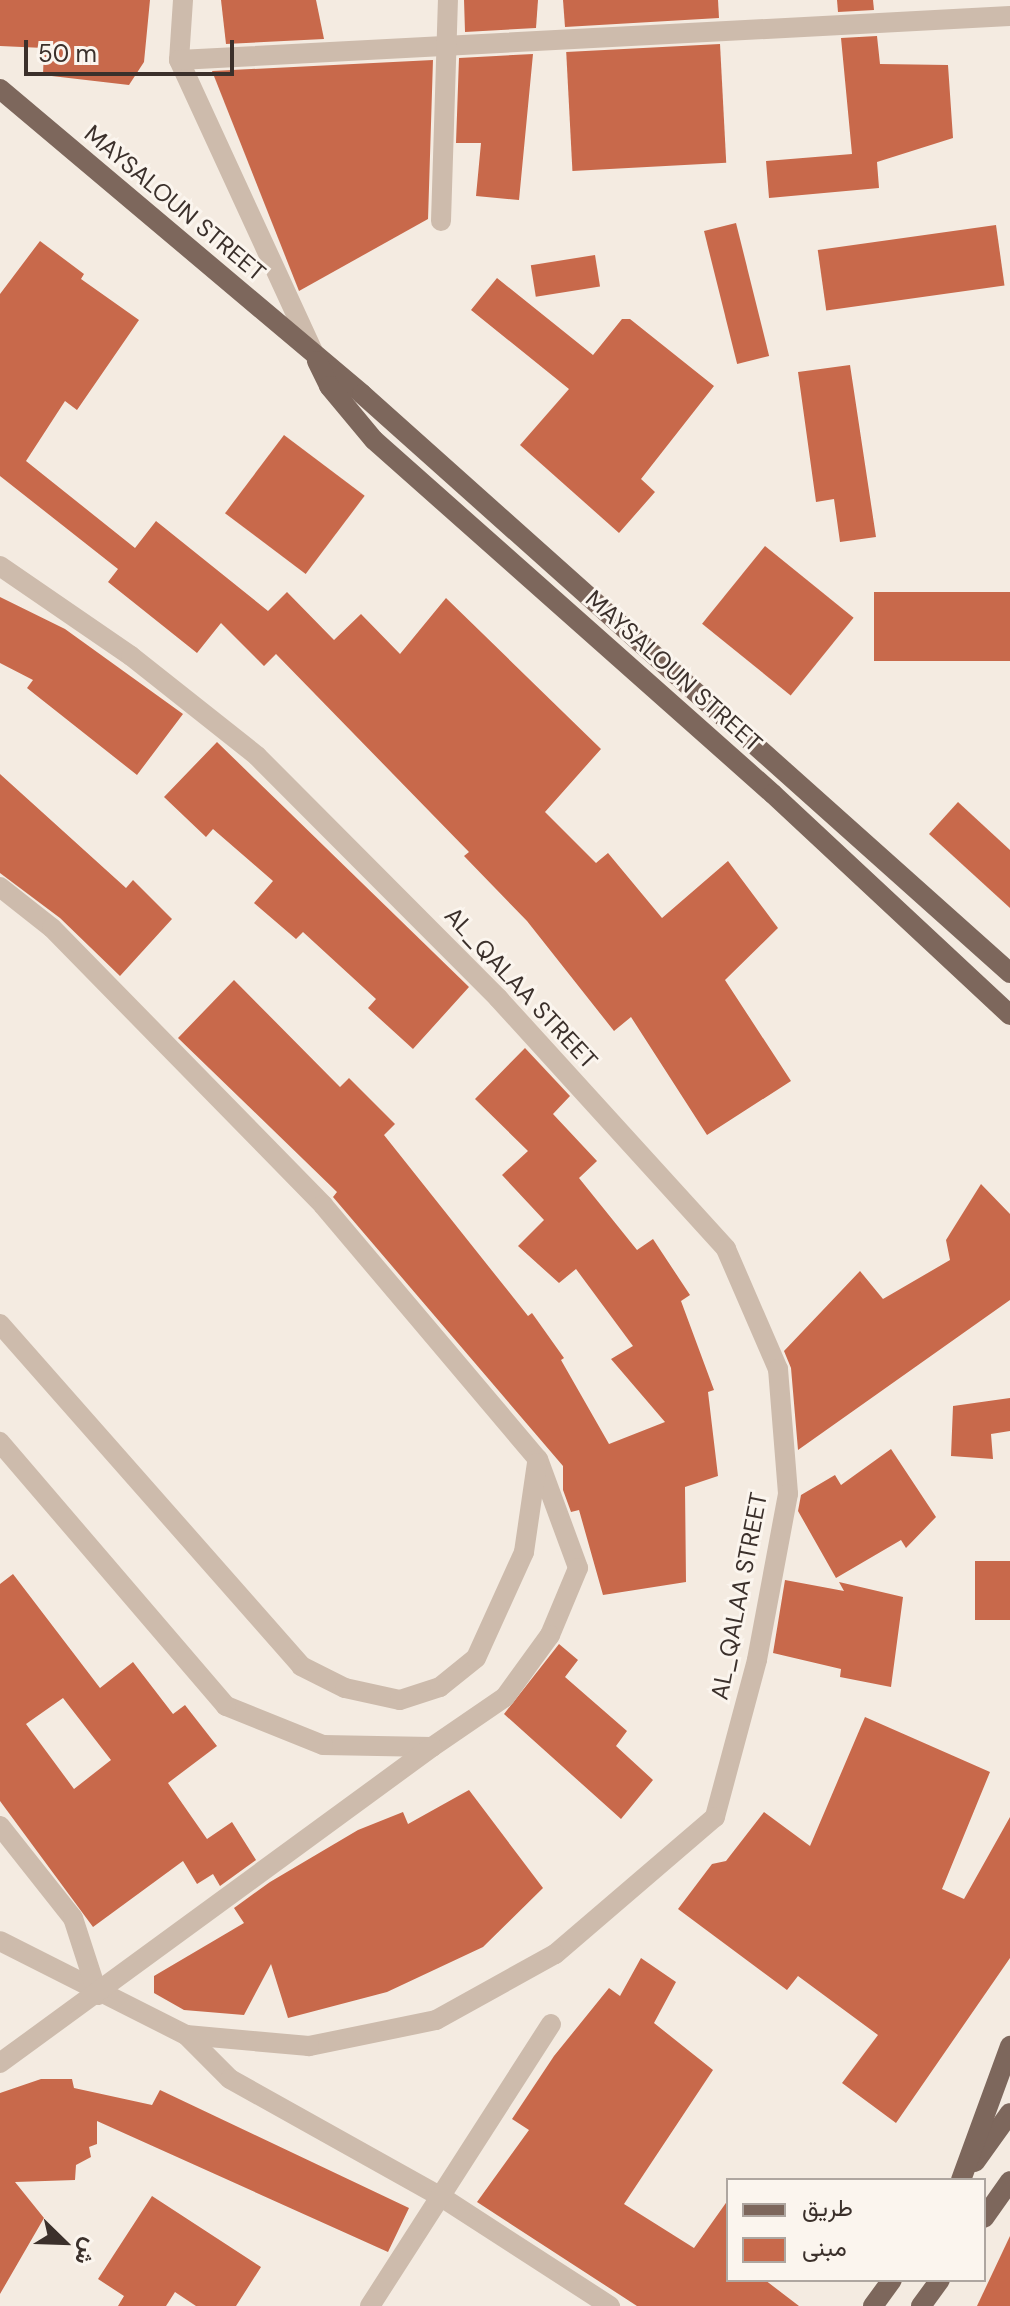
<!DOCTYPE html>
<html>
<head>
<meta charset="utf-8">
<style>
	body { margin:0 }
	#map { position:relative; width:1010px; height:2306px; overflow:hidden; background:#f4ebe1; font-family:"DM Sans",Vazirmatn,sans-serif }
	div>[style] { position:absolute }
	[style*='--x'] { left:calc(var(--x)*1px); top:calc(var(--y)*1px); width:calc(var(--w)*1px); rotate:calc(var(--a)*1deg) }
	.building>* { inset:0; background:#c8694b; transform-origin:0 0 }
	.minor>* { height:20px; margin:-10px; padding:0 10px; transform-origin:10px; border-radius:10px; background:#cdbbac }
	.major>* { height:20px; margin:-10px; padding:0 10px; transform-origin:10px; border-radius:10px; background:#7d675c }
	span { translate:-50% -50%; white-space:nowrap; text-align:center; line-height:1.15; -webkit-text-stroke:6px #fbf5ee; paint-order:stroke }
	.street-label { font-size:24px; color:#3b302b }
	.legend { position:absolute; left:726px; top:2178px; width:260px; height:104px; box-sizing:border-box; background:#fbf5ee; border:2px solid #aea6a0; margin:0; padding:10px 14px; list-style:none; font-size:24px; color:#3b302b }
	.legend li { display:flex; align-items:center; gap:16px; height:40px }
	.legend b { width:40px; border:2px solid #aea6a0 }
	.north { position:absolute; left:24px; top:2202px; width:80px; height:80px; -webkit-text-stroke:6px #fbf5ee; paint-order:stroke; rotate:113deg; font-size:22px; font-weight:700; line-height:32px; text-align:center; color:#3b302b }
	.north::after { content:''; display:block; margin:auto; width:28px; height:36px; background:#3b302b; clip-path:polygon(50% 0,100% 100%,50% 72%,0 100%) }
	.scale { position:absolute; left:24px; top:40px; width:210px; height:36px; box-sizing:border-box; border:4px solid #3b302b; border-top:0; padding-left:10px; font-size:24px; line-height:28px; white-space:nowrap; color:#3b302b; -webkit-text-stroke:6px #fbf5ee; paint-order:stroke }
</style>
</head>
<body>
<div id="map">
	<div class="building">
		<i style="clip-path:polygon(0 0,150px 0,144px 62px,129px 85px,43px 75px,44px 48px,0 46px)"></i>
		<i style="clip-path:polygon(221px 0,316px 0,324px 39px,226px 44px)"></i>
		<i style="clip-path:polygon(464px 0,538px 0,536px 28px,465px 32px)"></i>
		<i style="clip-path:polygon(563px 0,718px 0,719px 18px,565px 27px)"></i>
		<i style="clip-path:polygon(837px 0,873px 0,874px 10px,838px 12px)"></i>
		<i style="clip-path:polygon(877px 36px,880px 64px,948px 65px,953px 138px,877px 162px,879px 188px,769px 198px,766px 161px,852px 154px,841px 38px)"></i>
		<i style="left:720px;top:44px;width:119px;height:154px;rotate:87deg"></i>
		<i style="clip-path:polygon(533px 54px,519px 200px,476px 196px,481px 143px,456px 143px,459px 58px)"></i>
		<i style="clip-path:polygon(433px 60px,428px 219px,299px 291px,212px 71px)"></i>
		<i style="left:736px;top:223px;width:137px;height:33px;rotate:76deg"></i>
		<i style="left:996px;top:225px;width:61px;height:180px;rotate:82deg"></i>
		<i style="clip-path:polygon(40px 241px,84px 274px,81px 279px,139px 320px,77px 410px,65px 401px,26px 461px,135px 548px,156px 521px,268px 611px,287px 592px,334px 640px,361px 614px,400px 654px,446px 598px,601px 749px,545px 812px,596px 863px,608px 853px,662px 918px,728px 861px,778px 928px,725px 980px,791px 1081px,707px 1135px,631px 1017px,614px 1031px,527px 921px,464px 856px,469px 852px,276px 654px,264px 666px,221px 623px,197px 653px,108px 582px,118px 569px,0 476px,0 294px)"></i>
		<i style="left:595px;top:255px;width:32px;height:65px;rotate:81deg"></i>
		<i style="clip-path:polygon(497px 278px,593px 355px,622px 319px,630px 319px,714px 386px,641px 479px,655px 492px,619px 533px,520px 445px,569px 389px,471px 310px)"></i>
		<i style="clip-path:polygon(850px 365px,876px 537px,840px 542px,834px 499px,816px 502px,798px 372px)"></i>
		<i style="left:284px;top:435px;width:101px;height:98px;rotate:37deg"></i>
		<i style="left:765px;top:546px;width:114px;height:100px;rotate:39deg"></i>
		<i style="left:1010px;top:592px;width:69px;height:136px;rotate:90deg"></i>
		<i style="clip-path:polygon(0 597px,65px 629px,183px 714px,137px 775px,27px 688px,33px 680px,0 663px)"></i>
		<i style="clip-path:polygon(217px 742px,469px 987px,413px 1049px,368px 1008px,376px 999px,303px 932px,296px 939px,254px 903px,273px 881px,213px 829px,206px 837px,164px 797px)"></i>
		<i style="clip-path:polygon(0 774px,126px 888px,133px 880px,172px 919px,120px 976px,60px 918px,0 873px)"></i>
		<i style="clip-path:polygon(958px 802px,1010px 850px,1010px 908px,929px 834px)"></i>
		<i style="clip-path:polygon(234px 980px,340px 1087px,349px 1078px,395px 1124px,384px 1135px,528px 1316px,532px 1313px,564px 1358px,561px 1360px,609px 1444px,665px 1422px,611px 1359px,633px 1346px,576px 1269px,559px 1283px,518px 1246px,544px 1220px,502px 1175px,528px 1151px,475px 1099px,525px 1048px,570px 1096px,553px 1114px,597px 1161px,579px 1178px,637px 1250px,653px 1239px,690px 1295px,681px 1301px,714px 1390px,708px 1392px,718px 1476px,685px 1487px,686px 1582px,603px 1595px,579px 1510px,571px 1512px,563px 1490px,563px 1466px,333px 1197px,337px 1192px,178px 1038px)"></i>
		<i style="clip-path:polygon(981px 1184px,1010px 1214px,1010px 1300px,798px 1450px,791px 1368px,784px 1351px,860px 1271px,883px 1299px,950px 1260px,946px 1240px)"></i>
		<i style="clip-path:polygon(1010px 1398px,1010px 1431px,991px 1434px,993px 1459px,951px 1456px,953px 1406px)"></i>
		<i style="clip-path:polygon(891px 1449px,936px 1517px,906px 1548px,901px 1540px,836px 1578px,798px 1511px,801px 1495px,835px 1475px,841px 1485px)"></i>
		<i style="left:1010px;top:1561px;width:59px;height:35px;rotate:90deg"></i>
		<i style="clip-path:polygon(evenodd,13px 1574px,100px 1688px,133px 1662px,173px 1714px,185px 1705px,217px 1746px,168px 1783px,207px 1839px,232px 1822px,256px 1860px,220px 1886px,213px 1874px,197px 1884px,183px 1861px,93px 1927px,0 1801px,0 1584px,13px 1574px,63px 1698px,111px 1760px,74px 1789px,26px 1724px,63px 1698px)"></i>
		<i style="clip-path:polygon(785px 1580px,844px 1591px,839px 1582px,903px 1597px,891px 1687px,840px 1677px,841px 1669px,773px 1653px)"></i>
		<i style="clip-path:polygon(559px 1644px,578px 1660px,565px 1677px,627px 1731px,616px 1746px,653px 1780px,621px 1819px,504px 1714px)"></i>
		<i style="clip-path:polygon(865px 1717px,990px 1772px,942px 1889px,964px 1899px,1010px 1817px,1010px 1958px,896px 2123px,842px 2083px,878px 2035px,798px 1976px,787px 1990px,678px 1909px,712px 1864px,726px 1861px,764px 1812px,810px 1846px)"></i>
		<i style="clip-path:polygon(469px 1790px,543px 1888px,483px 1947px,387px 1992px,288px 2018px,271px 1964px,244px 2015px,184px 2010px,154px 1993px,154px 1976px,244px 1923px,234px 1908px,270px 1882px,358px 1830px,403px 1812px,408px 1824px)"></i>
		<i style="clip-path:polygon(641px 1958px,676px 1982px,654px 2023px,713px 2070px,624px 2204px,694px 2248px,728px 2200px,728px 2280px,765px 2280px,799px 2306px,637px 2306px,477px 2202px,529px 2130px,512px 2119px,554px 2056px,609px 1988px,620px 1996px)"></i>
		<i style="clip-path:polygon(41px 2079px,72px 2079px,74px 2088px,152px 2105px,160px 2090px,409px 2208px,388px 2252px,97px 2121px,97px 2144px,89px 2147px,91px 2157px,76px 2165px,75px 2180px,15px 2182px,44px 2218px,0 2294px,0 2093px)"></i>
		<i style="clip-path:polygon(152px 2196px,261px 2267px,236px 2306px,196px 2306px,175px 2292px,166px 2306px,118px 2306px,124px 2296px,98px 2279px)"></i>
		<i style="clip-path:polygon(1010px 2236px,1010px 2306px,977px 2306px)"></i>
	</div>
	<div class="minor">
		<i style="--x:183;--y:0;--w:60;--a:93.8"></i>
		<i style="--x:179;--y:60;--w:324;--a:65.3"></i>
		<i style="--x:179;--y:60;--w:832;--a:-3.03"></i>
		<i style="--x:441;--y:221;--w:221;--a:-88.2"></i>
		<i style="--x:0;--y:566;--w:159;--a:34.5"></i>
		<i style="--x:131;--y:656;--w:161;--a:38.4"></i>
		<i style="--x:257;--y:756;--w:342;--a:45.1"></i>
		<i style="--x:498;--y:998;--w:339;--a:47.7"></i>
		<i style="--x:726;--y:1249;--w:131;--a:66.6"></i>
		<i style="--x:778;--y:1369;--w:125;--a:85.4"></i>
		<i style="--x:788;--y:1494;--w:169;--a:100.6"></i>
		<i style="--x:757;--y:1660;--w:163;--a:105"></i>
		<i style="--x:715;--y:1817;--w:211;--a:139.4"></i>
		<i style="--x:555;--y:1954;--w:136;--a:151"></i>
		<i style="--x:436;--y:2020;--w:130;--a:168.4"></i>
		<i style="--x:309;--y:2046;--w:123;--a:-174.9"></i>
		<i style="--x:186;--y:2035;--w:208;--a:-153.2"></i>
		<i style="--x:0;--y:887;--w:66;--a:38.3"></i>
		<i style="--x:52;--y:928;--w:388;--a:45.6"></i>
		<i style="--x:323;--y:1205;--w:333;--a:49.8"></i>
		<i style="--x:538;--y:1459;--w:116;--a:69.8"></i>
		<i style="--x:578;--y:1568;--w:73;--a:112.7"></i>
		<i style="--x:550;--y:1635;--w:77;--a:126"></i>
		<i style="--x:505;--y:1697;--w:88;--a:145.6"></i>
		<i style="--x:432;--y:1747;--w:109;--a:-178.9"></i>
		<i style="--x:323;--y:1745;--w:105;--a:-158.1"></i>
		<i style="--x:226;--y:1706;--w:348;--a:-130.6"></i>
		<i style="--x:0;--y:1324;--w:456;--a:48.6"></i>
		<i style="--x:301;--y:1666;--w:49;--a:26.6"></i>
		<i style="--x:345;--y:1688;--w:56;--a:12.3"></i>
		<i style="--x:400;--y:1700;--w:42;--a:-18"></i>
		<i style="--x:440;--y:1687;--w:46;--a:-38.9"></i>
		<i style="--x:476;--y:1658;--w:116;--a:-65.6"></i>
		<i style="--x:524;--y:1552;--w:90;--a:-81.7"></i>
		<i style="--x:0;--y:1826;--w:117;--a:51.6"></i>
		<i style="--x:73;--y:1918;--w:81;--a:72"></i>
		<i style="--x:186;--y:2035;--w:62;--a:45"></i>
		<i style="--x:230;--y:2079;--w:244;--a:29.2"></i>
		<i style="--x:443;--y:2198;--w:199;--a:32.9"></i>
		<i style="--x:0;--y:2063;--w:535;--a:-36.18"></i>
		<i style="--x:370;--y:2306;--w:335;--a:-57.3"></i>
	</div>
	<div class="major">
		<i style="--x:0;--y:89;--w:473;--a:40.1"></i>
		<i style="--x:362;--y:394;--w:869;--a:41.78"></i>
		<i style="--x:317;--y:361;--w:28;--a:64"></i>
		<i style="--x:329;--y:386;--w:70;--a:50.2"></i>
		<i style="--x:374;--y:440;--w:533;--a:41.58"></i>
		<i style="--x:773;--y:794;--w:324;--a:43"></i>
		<i style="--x:975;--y:2162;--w:60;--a:-54.5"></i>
		<i style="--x:961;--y:2180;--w:143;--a:-69.9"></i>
		<i style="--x:984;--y:2218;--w:45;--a:-54.9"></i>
		<i style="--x:873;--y:2306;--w:32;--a:-54"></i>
		<i style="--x:921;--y:2306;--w:32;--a:-54"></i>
	</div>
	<div class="street-label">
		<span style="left:175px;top:203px;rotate:40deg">MAYSALOUN STREET</span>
		<span style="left:674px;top:671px;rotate:42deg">MAYSALOUN STREET</span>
		<span style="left:521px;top:988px;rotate:47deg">AL_QALAA STREET</span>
		<span style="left:739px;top:1596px;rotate:-79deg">AL_QALAA STREET</span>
	</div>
	<ul class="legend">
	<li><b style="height:10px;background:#7d675c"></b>طريق</li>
	<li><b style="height:22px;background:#c8694b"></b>مبنى</li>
	</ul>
	<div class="north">ش</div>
	<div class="scale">50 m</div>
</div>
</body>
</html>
